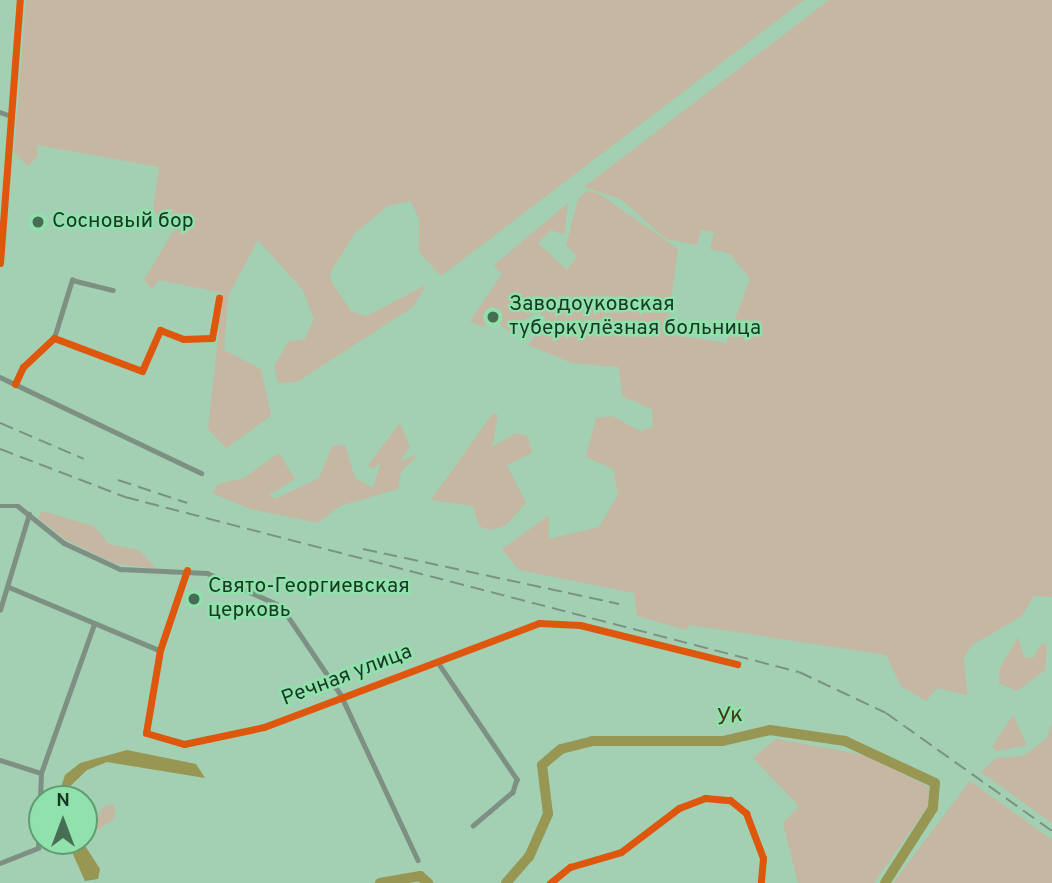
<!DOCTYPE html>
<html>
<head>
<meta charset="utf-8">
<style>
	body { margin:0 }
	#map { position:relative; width:1052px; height:883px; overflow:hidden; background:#a3cfb2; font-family:Overpass,sans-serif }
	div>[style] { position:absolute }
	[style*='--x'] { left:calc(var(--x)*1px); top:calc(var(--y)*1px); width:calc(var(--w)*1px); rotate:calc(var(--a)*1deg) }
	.green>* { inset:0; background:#c5b7a2 }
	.water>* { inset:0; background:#979653 }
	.river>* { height:10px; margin:-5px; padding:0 5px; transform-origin:5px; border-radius:5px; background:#979653 }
	.minor>* { height:4.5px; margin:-2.25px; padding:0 2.25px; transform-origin:2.25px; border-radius:2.25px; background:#7d9083 }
	.tertiary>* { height:5px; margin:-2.5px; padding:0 2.5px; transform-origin:2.5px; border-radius:2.5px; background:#7d9083 }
	.rail>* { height:2px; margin-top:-1px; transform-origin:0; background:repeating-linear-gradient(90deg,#799382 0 14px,transparent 0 21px) }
	.cycleway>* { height:7px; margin:-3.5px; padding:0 3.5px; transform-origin:3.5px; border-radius:3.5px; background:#de570d }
	.dots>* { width:19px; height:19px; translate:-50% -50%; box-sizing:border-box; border:4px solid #91e1ac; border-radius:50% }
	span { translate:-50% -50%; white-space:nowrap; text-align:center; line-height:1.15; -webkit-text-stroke:5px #91e1ac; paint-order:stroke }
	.poi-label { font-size:21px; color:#173823 }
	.left { translate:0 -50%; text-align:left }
	.street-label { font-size:21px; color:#173823 }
	.water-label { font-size:23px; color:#423916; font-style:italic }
	.north { position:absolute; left:28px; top:785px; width:70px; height:70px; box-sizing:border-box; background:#91e1ac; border:2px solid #609d75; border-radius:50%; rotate:0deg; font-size:19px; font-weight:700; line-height:28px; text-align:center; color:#173823 }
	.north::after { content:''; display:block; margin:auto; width:24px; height:32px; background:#486d55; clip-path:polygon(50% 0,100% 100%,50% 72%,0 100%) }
</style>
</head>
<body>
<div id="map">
	<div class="green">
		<i style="clip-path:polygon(26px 0,804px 0,441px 276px,419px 252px,419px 219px,411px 201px,388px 206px,355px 233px,330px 273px,331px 281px,351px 311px,367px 316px,426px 285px,413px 307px,297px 382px,278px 383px,274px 366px,289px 341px,304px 340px,314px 319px,303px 290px,258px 240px,228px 296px,224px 350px,261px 369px,271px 416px,226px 448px,208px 429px,223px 293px,159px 280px,152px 289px,144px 280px,174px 230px,153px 210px,159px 167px,37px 145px,38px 156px,28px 166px,14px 153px)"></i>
		<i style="clip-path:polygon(829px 0,1052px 0,1052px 597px,1034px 596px,1022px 616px,972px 645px,964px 657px,967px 695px,937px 688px,926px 701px,901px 686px,886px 655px,690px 625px,686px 630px,637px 616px,634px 593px,519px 570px,502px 549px,549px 515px,549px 539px,599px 527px,618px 495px,613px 469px,586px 457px,596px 418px,612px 416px,640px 431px,653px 427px,652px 409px,622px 396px,619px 367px,572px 363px,528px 345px,546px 320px,537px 310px,509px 332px,493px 318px,483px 327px,470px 321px,502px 274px,494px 265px,568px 203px,564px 235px,551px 230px,538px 243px,567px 270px,577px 256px,566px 245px,578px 199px,587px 191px,598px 193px,678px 249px,668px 322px,673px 335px,726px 343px,750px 279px,730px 254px,710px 249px,714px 232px,701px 230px,697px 245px,666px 239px,621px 199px,584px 187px)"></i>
		<i style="clip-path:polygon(493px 413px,498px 415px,492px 447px,516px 433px,528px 436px,532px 453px,507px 465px,526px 503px,505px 526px,490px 530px,479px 526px,473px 506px,431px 500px)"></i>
		<i style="clip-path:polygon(400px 423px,410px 447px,400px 461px,419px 454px,401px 472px,398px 489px,340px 506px,318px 523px,250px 509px,212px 493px,218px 484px,244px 478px,279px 453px,295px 479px,269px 495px,275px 499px,319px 478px,332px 446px,345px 445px,355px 478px,373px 488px,381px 462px,373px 469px,368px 465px)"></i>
		<i style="clip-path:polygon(42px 511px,94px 526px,109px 544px,139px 550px,157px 569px,114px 563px,66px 540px,38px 518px)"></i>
		<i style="clip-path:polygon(1018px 637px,1024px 657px,1033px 658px,1042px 643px,1047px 647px,1045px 670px,1017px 691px,999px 683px,1000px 668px)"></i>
		<i style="clip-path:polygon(1013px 715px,1027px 745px,997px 751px,992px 747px)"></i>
		<i style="clip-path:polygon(1052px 724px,1052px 823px,981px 772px,996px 758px,1024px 756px,1047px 738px)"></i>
		<i style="clip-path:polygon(776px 739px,865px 755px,929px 787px,928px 806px,874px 883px,798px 883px,783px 823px,799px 806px,753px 758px)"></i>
		<i style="clip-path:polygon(970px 781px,1052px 840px,1052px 883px,893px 883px)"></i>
		<i style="clip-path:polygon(114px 804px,115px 818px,98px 830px,92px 827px,103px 807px)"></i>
	</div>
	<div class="water">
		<i style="clip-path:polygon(127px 750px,196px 764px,205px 778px,107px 762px,87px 770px,57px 799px,65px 775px,80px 763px)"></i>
		<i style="clip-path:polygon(67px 841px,82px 841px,100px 869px,98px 879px,85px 881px)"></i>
	</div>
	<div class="river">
		<i style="--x:380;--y:883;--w:41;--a:-9.9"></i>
		<i style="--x:420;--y:876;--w:11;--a:41"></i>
		<i style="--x:506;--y:883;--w:35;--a:-49"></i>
		<i style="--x:529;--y:857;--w:47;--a:-66.2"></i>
		<i style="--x:548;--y:814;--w:49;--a:-97"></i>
		<i style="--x:542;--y:765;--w:25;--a:-40"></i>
		<i style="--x:561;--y:749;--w:32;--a:-14"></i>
		<i style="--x:592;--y:741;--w:131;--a:0"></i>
		<i style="--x:723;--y:741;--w:48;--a:-13.2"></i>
		<i style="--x:770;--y:730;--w:76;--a:8.3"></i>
		<i style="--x:845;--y:741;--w:99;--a:25"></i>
		<i style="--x:935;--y:783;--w:25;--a:95"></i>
		<i style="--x:933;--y:808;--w:89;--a:122.6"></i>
	</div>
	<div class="minor">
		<i style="--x:0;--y:112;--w:12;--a:20"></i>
		<i style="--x:54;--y:338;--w:61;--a:-72.8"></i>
		<i style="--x:72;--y:280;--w:42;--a:13.7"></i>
		<i style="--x:0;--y:377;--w:223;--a:25.5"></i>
		<i style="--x:15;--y:384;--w:19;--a:-65"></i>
		<i style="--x:23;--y:367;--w:42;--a:-43.1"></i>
		<i style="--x:54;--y:338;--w:94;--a:20.6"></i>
		<i style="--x:142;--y:371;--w:45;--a:-66.3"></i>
		<i style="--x:160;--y:330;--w:25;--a:21"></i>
		<i style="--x:183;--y:339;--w:29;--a:-2"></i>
		<i style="--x:212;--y:338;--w:41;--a:-80.1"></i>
		<i style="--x:0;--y:506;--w:18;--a:0"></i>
		<i style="--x:18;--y:506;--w:59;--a:38.8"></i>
		<i style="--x:64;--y:543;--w:62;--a:24.9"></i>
		<i style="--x:120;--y:569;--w:87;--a:2.6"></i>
		<i style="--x:207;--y:573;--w:81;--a:24"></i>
		<i style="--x:281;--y:606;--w:107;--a:56"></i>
		<i style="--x:341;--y:695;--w:182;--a:65"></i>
		<i style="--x:187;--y:570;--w:84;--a:108.6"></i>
		<i style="--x:160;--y:650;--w:84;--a:99.6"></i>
		<i style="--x:146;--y:733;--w:40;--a:16"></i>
		<i style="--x:184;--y:744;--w:82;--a:-12"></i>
		<i style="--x:264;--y:727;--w:294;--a:-20.7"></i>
		<i style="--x:539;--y:623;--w:41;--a:2.8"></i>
		<i style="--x:580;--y:625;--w:162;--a:14"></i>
		<i style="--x:9;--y:587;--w:163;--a:22.8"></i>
		<i style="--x:0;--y:610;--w:100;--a:-73.2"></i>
		<i style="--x:437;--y:661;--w:143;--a:55.9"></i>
		<i style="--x:517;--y:779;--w:14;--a:107"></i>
		<i style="--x:513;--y:792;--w:52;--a:139.6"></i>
		<i style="--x:0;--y:760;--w:43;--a:17.6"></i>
		<i style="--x:0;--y:863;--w:41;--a:-21.5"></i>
		<i style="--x:38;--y:848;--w:75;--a:-87.7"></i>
		<i style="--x:41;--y:773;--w:155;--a:-70.4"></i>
		<i style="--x:550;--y:883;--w:26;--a:-39"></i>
		<i style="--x:570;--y:867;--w:53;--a:-16.4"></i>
		<i style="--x:621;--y:852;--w:73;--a:-37.2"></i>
		<i style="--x:679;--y:808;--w:28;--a:-21"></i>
		<i style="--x:705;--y:798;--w:25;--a:5"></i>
		<i style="--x:730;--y:800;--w:21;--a:39"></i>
		<i style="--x:746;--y:813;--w:48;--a:69.3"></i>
		<i style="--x:763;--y:858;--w:25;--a:95"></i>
	</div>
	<div class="tertiary">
		<i style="--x:0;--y:263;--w:264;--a:-85.7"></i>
	</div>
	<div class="rail">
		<i style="--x:0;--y:423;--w:91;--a:23.2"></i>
		<i style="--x:0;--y:449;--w:134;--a:21"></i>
		<i style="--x:125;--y:497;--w:696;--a:14.56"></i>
		<i style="--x:799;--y:672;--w:96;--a:25.2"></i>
		<i style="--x:886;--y:713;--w:204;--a:35.4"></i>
		<i style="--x:118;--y:480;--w:73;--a:18.4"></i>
		<i style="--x:363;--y:549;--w:262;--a:12.1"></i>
	</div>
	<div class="cycleway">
		<i style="--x:0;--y:263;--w:264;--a:-85.7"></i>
		<i style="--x:15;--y:384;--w:19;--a:-65"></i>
		<i style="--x:23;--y:367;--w:42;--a:-43.1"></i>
		<i style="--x:54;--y:338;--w:94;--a:20.6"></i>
		<i style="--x:142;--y:371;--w:45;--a:-66.3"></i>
		<i style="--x:160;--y:330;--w:25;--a:21"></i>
		<i style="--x:183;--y:339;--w:29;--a:-2"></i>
		<i style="--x:212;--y:338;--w:41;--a:-80.1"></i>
		<i style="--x:187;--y:570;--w:84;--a:108.6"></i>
		<i style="--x:160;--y:650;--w:84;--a:99.6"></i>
		<i style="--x:146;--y:733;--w:40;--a:16"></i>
		<i style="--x:184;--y:744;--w:82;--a:-12"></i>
		<i style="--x:264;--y:727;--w:294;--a:-20.7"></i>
		<i style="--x:539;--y:623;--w:41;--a:2.8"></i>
		<i style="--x:580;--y:625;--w:162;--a:14"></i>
		<i style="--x:550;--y:883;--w:26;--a:-39"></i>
		<i style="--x:570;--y:867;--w:53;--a:-16.4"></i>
		<i style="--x:621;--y:852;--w:73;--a:-37.2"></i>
		<i style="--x:679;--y:808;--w:28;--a:-21"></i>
		<i style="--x:705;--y:798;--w:25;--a:5"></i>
		<i style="--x:730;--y:800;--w:21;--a:39"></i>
		<i style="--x:746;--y:813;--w:48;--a:69.3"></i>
		<i style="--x:763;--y:858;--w:25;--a:95"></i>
	</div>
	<div class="dots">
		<i style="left:38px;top:222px;background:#486d55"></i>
		<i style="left:493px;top:317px;background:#486d55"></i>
		<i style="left:194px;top:599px;background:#486d55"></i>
	</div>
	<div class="poi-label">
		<span class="left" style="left:52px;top:222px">Сосновый бор</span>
		<span class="left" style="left:509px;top:317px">Заводоуковская<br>туберкулёзная больница</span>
		<span class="left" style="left:208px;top:599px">Свято-Георгиевская<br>церковь</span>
	</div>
	<div class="street-label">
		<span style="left:347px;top:676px;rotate:-21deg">Речная улица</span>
	</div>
	<div class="water-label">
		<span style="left:729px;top:718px;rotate:-9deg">Ук</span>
	</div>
	<div class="north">N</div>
</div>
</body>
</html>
